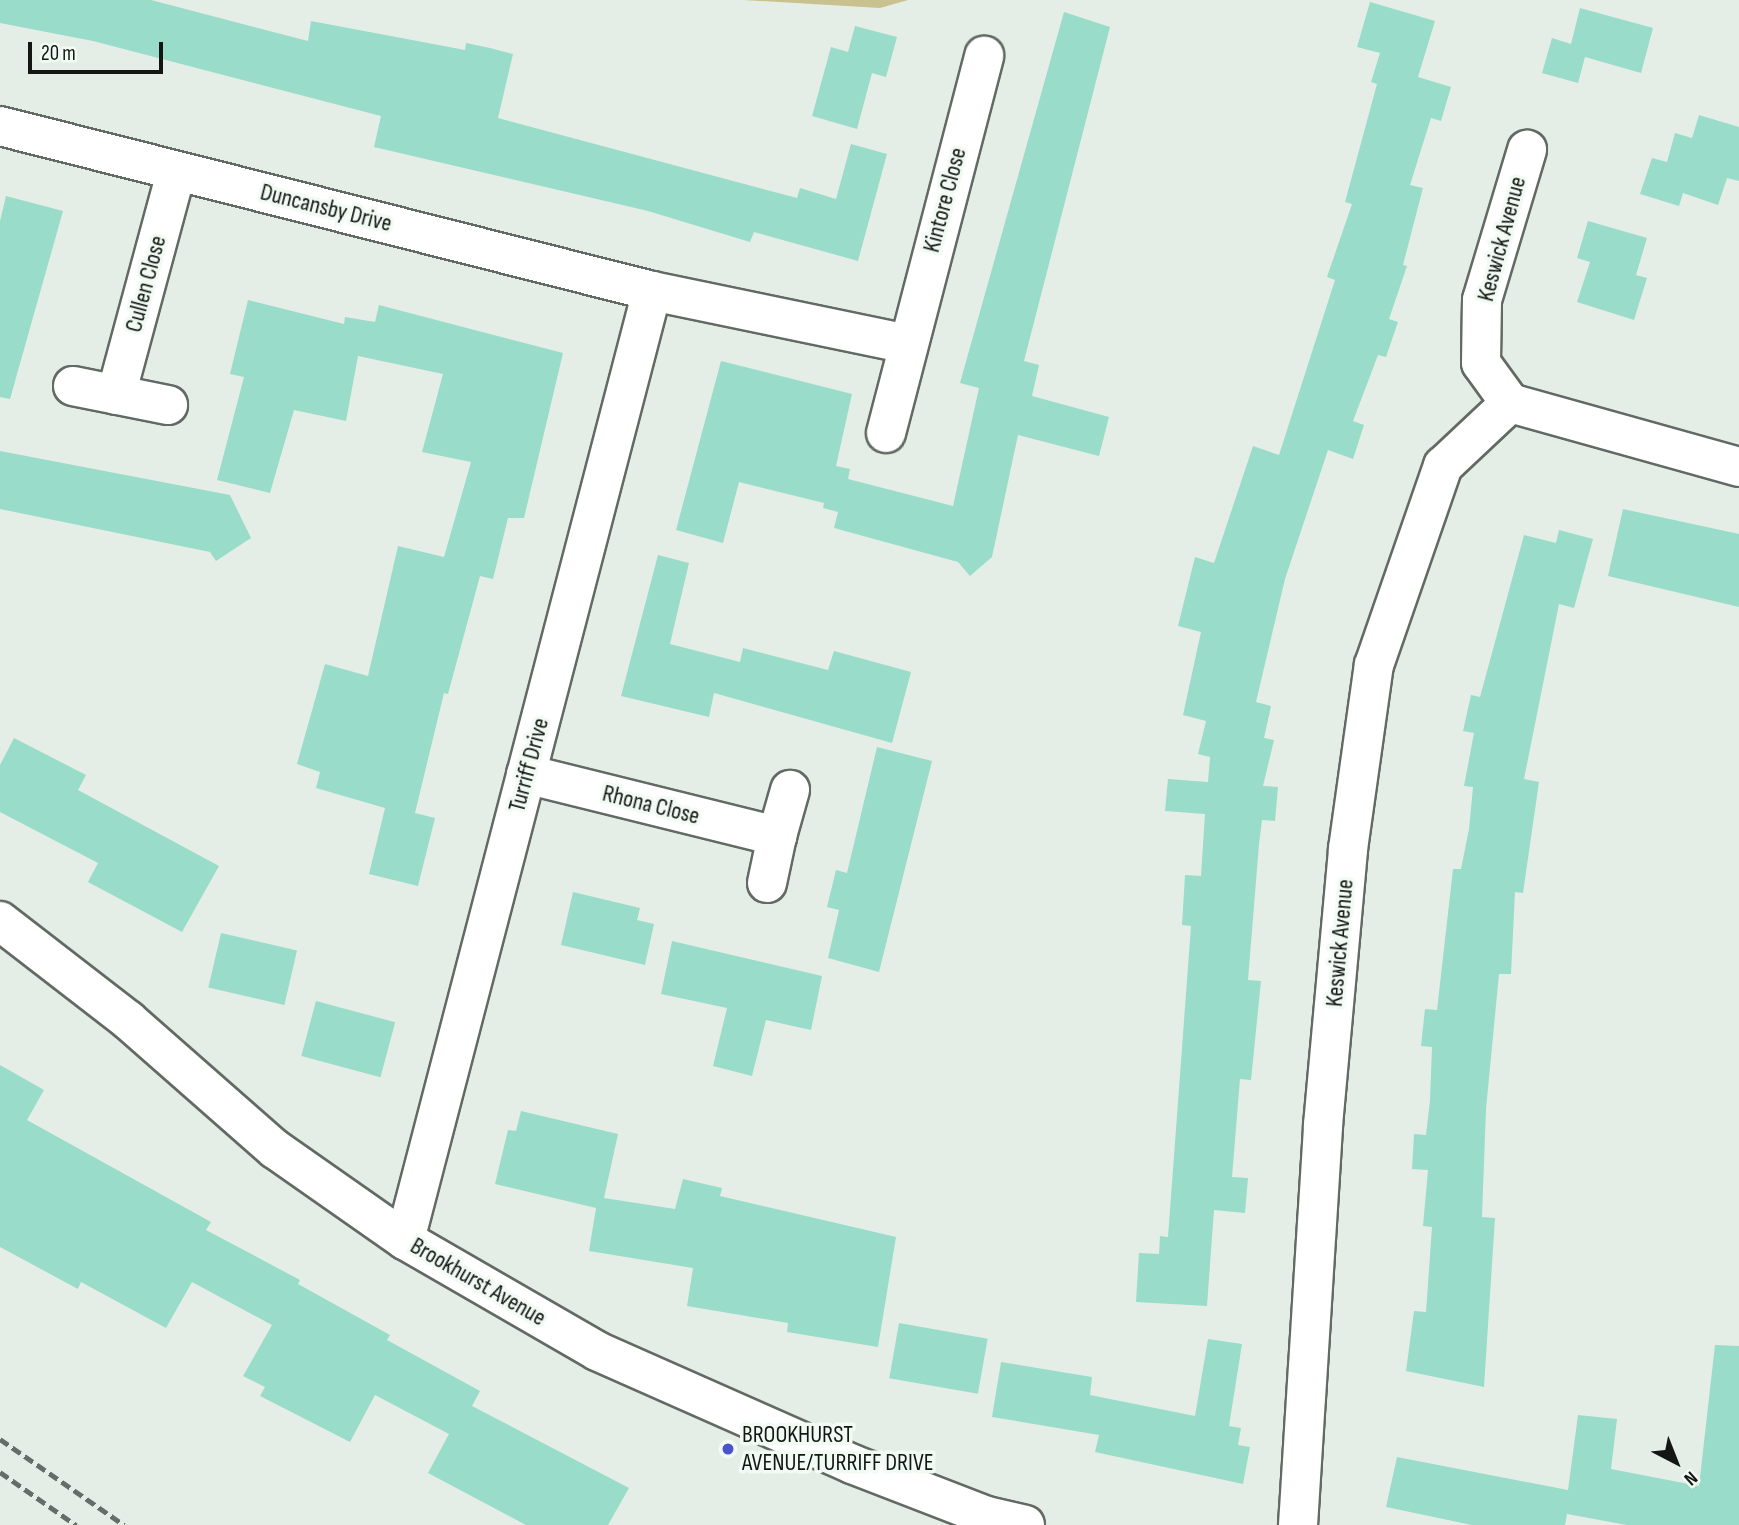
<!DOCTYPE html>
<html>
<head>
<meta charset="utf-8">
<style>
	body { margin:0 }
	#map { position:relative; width:1739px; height:1525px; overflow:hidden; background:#e5eee6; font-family:"Sofia Sans Condensed",sans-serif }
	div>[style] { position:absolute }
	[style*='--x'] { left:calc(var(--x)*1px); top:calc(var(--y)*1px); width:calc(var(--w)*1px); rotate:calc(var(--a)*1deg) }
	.green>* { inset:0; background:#c9c190 }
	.building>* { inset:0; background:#99dcc9; transform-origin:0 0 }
	.roads { filter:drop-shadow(2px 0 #626a63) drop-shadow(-2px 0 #626a63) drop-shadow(0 2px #626a63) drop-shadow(0 -2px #626a63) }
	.minor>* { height:38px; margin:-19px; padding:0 19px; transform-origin:19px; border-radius:19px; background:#fff }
	.rail>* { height:5px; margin-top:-2.5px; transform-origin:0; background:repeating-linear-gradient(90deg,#666c67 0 10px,transparent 0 15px) }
	.dots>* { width:19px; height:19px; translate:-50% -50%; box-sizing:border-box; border:4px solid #f2fbf3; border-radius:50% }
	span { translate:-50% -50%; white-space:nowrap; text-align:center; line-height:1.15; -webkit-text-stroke:7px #f2fbf3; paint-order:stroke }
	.street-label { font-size:24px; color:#131613 }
	.poi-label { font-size:24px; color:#131613 }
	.left { translate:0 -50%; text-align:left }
	.north { position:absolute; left:1641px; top:1427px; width:70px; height:70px; -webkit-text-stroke:5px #f2fbf3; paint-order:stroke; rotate:138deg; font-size:19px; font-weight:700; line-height:28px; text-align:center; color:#131613 }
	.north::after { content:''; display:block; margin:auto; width:24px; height:32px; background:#131613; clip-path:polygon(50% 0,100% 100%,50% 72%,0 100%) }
	.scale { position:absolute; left:28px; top:42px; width:135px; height:32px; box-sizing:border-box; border:4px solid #131613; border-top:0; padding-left:9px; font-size:21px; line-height:24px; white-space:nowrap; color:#131613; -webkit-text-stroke:5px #f2fbf3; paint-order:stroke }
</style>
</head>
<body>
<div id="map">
	<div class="green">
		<i style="clip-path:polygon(743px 0,908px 0,880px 8px)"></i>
	</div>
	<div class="building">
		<i style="clip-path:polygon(0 0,151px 0,308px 41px,311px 21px,465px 50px,466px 43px,490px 48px,513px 54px,498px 118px,797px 198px,800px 188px,836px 199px,851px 144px,887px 154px,858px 261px,754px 232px,750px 242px,648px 211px,374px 147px,381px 116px,93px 41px,0 23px)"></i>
		<i style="clip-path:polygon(1370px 2px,1435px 21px,1418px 77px,1451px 87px,1441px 121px,1431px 118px,1410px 185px,1423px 188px,1403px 265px,1407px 266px,1389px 319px,1398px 322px,1386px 357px,1378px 355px,1353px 421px,1364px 425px,1353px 459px,1328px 450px,1285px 579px,1256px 702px,1271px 706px,1264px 738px,1274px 740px,1263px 786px,1278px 787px,1275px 821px,1262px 820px,1259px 844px,1248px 980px,1261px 981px,1251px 1080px,1240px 1079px,1232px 1177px,1248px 1178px,1245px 1213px,1214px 1210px,1207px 1306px,1136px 1302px,1139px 1253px,1159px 1254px,1160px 1236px,1168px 1237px,1191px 926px,1182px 925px,1185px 875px,1201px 876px,1205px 814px,1165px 811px,1168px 779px,1208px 782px,1210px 757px,1198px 754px,1206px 721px,1183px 715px,1201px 632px,1178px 626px,1195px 557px,1214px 563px,1253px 446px,1279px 455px,1335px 280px,1327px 277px,1352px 204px,1345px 202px,1377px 84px,1371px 82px,1380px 53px,1357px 47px)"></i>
		<i style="clip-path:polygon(1580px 8px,1653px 28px,1641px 73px,1585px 57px,1578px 83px,1542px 73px,1552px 38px,1571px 44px)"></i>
		<i style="clip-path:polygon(1064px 12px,1110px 27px,1024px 361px,1039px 365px,1032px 396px,1109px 417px,1099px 456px,1018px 435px,992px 557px,970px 576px,958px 562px,834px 528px,838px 512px,823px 508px,824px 503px,739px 482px,723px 543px,676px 530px,721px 361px,852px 394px,836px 466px,850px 469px,848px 479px,953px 506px,979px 388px,960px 383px)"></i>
		<i style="clip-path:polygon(855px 26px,897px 37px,886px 77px,872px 73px,857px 129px,812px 116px,831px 47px,848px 52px)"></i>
		<i style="clip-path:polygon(1699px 115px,1739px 127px,1739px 181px,1727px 178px,1718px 205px,1683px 193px,1679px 206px,1640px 194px,1652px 158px,1667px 162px,1675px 133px,1692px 138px)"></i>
		<i style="clip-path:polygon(6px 196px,63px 211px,10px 399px,0 397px,0 221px)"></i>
		<i style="clip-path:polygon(1588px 221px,1647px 238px,1636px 275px,1647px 278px,1634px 320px,1577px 302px,1590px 262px,1577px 258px)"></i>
		<i style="clip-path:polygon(248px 300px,344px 324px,345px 317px,375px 322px,379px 305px,563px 353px,524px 518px,508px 518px,493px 579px,480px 576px,448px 694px,444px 693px,415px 813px,435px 818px,418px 886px,369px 874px,385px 808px,316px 788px,320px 772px,297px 764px,325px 664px,368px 676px,398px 546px,444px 557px,471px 462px,422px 452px,443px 374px,358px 356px,346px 421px,294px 410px,270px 493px,217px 480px,244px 377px,230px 374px)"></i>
		<i style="clip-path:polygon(0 451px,230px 495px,251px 538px,216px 561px,210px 552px,0 509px)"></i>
		<i style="clip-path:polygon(1623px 509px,1739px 534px,1739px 607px,1608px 576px)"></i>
		<i style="clip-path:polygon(1559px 530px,1593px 539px,1574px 608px,1559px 604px,1524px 779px,1539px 782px,1523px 893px,1515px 892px,1511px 974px,1499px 974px,1486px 1109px,1482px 1217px,1495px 1218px,1484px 1387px,1406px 1371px,1414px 1311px,1426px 1312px,1432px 1227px,1423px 1226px,1428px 1170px,1412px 1169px,1414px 1134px,1426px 1135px,1430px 1100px,1432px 1047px,1421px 1046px,1425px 1009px,1437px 1010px,1453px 869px,1461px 869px,1469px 829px,1473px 787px,1464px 786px,1474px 733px,1463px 731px,1471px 695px,1480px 697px,1524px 535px,1556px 543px)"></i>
		<i style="clip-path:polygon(658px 555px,689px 563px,670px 644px,740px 662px,743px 648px,828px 670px,834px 651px,911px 672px,892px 743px,714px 693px,709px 717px,621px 696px)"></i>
		<i style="clip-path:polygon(14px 738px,86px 775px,78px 790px,219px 866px,182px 932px,88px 882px,98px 863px,0 812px,0 765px)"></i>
		<i style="clip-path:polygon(877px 747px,932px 761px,879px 972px,828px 958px,839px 910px,827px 907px,836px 870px,847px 873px)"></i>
		<i style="clip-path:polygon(573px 892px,640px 908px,637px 920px,654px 924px,645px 965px,561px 945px)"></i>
		<i style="left:221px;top:933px;width:78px;height:56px;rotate:13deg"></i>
		<i style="clip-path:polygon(672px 941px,822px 976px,811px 1030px,766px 1020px,752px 1076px,713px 1066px,727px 1008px,661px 994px)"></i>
		<i style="left:316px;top:1001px;width:82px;height:57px;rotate:15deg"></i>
		<i style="clip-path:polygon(0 1065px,44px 1090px,27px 1120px,211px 1222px,206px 1230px,300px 1280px,298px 1284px,390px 1335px,387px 1340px,480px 1391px,472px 1406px,629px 1488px,608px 1525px,526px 1525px,428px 1473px,449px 1434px,375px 1395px,350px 1442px,260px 1396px,265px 1387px,243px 1376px,272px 1325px,192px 1282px,166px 1328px,81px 1282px,78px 1289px,0 1247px)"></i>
		<i style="clip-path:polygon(521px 1111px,618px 1134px,604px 1198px,675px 1209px,683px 1179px,722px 1188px,720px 1196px,896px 1237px,878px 1347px,787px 1332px,788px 1323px,687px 1306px,693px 1268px,589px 1251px,596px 1208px,495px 1184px,508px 1130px,516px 1131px)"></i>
		<i style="left:899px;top:1323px;width:90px;height:56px;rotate:10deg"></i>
		<i style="clip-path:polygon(1208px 1339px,1242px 1344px,1229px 1426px,1241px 1428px,1238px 1445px,1250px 1447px,1243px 1484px,1095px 1452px,1099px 1435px,992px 1417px,1001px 1362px,1092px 1377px,1090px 1395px,1195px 1416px)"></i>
		<i style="clip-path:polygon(1715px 1345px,1739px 1346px,1739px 1525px,1627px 1525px,1567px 1514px,1565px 1525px,1472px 1525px,1386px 1507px,1397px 1457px,1568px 1490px,1578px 1415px,1617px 1419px,1611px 1469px,1699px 1486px)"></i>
	</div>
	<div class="roads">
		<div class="minor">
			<i style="--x:0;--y:126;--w:673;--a:14.2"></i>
			<i style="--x:652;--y:291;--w:260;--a:11.7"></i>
			<i style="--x:73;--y:386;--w:97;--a:11.3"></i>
			<i style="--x:116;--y:395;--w:230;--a:-74.9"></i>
			<i style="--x:1510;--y:403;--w:49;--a:-125.9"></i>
			<i style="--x:1481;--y:363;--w:63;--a:-89.1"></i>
			<i style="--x:1482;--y:300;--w:157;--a:-73.3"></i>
			<i style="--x:886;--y:433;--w:390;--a:-75.4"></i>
			<i style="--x:526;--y:774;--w:259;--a:13.9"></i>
			<i style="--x:777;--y:836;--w:48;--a:-74.2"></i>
			<i style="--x:767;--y:883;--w:48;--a:-78"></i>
			<i style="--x:0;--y:921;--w:162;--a:37.7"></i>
			<i style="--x:128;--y:1020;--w:196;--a:41.3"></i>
			<i style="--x:275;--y:1149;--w:159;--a:35"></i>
			<i style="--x:405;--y:1240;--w:222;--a:30"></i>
			<i style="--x:597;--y:1351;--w:279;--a:23.9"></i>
			<i style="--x:852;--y:1464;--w:145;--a:21.1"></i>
			<i style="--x:987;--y:1516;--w:39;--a:13"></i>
			<i style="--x:405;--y:1240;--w:981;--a:-75.41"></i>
			<i style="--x:1298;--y:1525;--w:401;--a:-86.4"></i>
			<i style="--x:1323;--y:1125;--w:277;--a:-84.8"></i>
			<i style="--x:1348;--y:849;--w:186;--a:-82"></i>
			<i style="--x:1374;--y:665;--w:211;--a:-70.9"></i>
			<i style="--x:1443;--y:466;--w:92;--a:-43.2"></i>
			<i style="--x:1510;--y:403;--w:238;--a:15.6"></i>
		</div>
	</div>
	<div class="rail">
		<i style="--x:0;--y:1439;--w:151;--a:34.7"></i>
		<i style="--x:0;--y:1472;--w:93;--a:34.9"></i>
	</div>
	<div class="dots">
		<i style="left:728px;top:1449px;background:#4d53c9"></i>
	</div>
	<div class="street-label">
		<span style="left:945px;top:200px;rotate:-75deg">Kintore Close</span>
		<span style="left:326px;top:208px;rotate:14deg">Duncansby Drive</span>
		<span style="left:1502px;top:239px;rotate:-75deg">Keswick Avenue</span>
		<span style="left:146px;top:284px;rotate:-75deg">Cullen Close</span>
		<span style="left:529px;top:765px;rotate:-75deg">Turriff Drive</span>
		<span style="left:651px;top:805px;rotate:14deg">Rhona Close</span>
		<span style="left:1340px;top:943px;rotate:-85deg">Keswick Avenue</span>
		<span style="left:478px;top:1282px;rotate:30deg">Brookhurst Avenue</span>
	</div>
	<div class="poi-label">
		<span class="left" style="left:742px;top:1449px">BROOKHURST<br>AVENUE/TURRIFF DRIVE</span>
	</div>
	<div class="north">N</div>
	<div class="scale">20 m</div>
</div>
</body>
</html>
